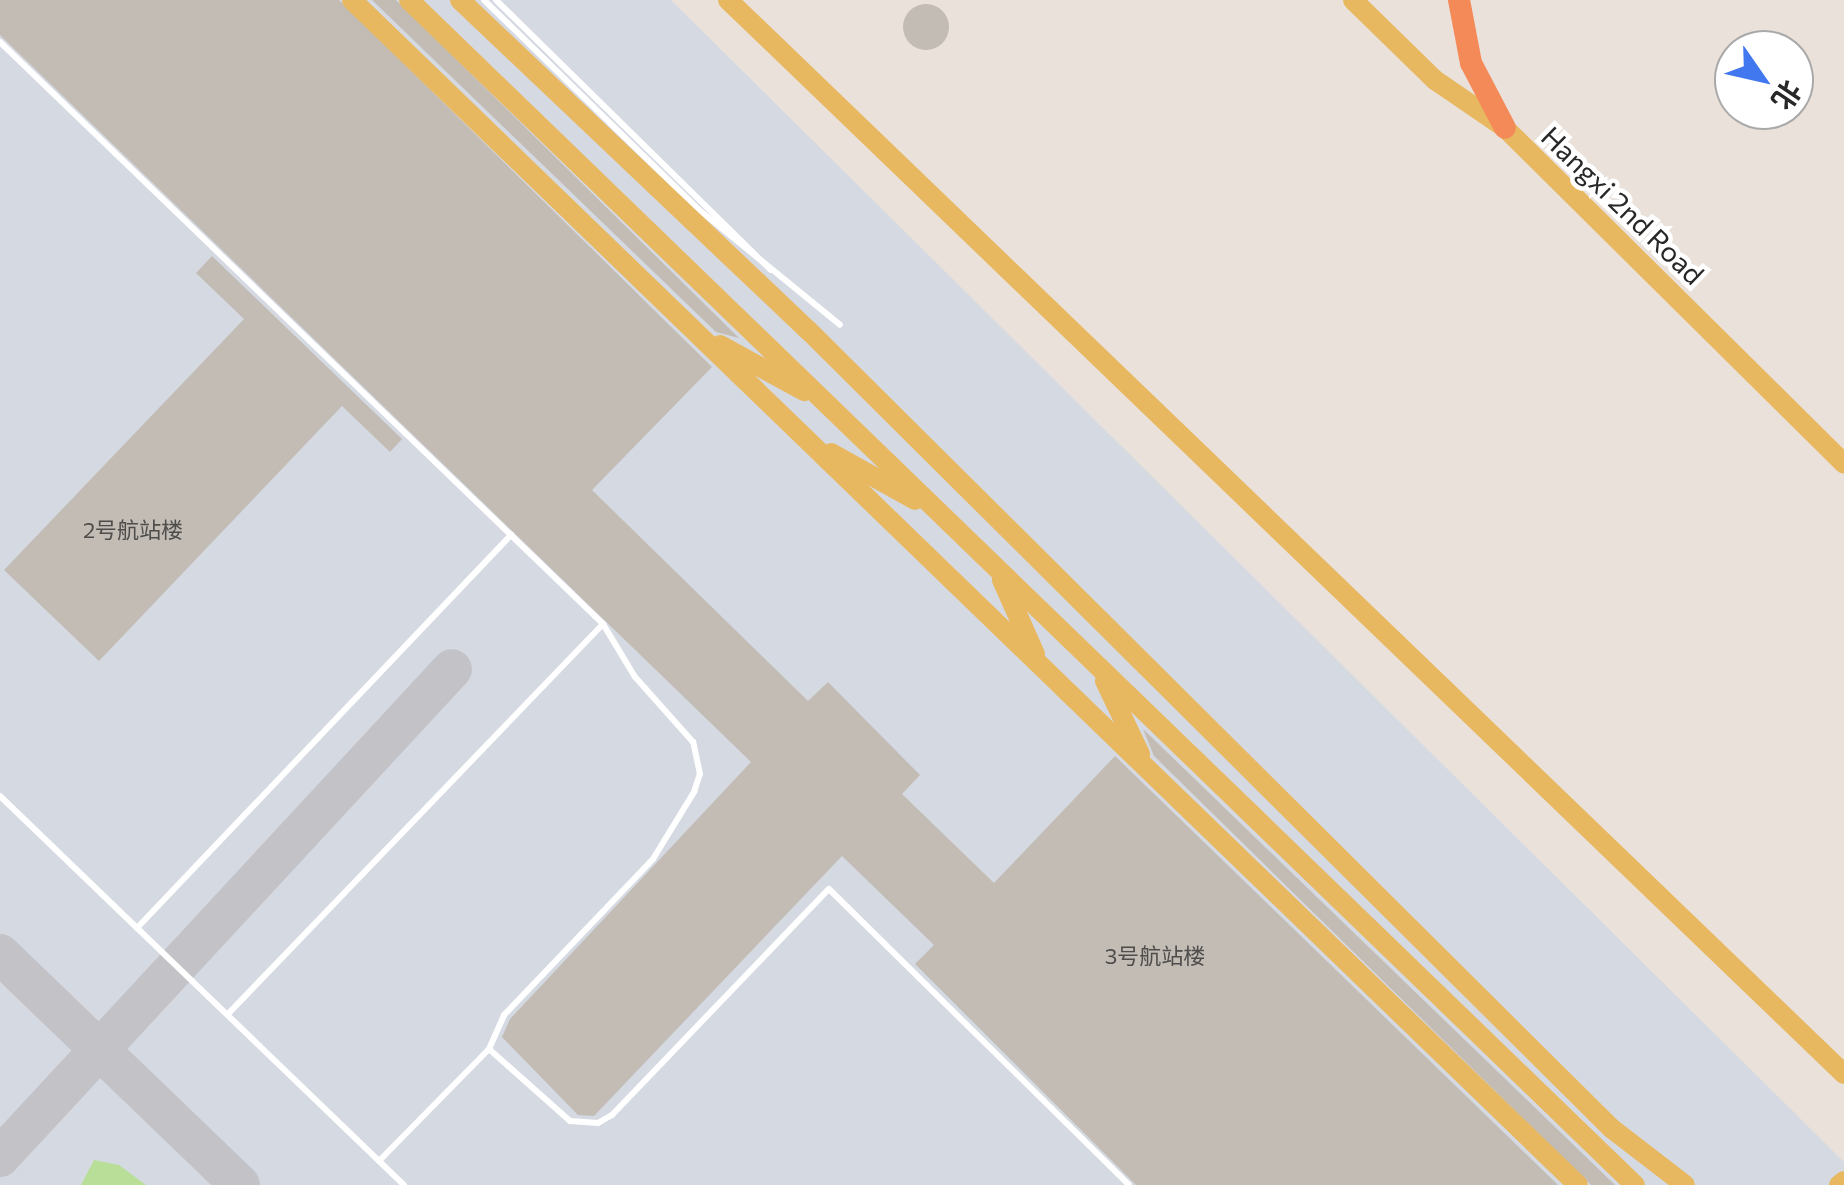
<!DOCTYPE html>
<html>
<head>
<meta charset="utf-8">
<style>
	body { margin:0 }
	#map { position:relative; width:1844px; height:1185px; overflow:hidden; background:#e9e1da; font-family:Commissioner,"Noto Sans SC",sans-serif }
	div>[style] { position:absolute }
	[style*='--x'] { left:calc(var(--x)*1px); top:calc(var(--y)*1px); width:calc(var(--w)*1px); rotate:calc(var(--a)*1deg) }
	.airport>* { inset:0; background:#d5d9e2 }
	.green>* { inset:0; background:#b8de98 }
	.taxiway>* { height:40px; margin:-20px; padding:0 20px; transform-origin:20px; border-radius:20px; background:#c3c2c6 }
	.building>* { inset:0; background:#c2bcb5 }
	.round { border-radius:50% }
	.lane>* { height:6px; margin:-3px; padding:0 3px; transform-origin:3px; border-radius:3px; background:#fff }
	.primary>* { height:20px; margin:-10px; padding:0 10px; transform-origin:10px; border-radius:10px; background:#e8b860 }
	.highway>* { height:22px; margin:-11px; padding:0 11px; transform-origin:11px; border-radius:11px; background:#f58a59 }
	span { translate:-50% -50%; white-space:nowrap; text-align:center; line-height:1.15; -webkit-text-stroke:9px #fff; paint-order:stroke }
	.number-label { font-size:22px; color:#4e4d4b }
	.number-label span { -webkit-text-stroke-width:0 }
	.street-label { font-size:28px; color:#282828 }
	.north { position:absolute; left:1714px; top:30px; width:100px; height:100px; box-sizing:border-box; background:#fff; border:2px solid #a9a9a9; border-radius:50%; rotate:124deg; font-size:28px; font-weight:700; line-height:40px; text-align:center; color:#282828 }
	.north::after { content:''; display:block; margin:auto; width:35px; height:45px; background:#4177ef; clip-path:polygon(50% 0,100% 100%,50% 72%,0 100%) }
</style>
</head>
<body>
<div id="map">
	<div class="airport">
		<i style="clip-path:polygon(0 0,671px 0,1844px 1162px,1844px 1185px,0 1185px)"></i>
	</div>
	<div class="green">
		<i style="clip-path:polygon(94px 1160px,119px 1165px,146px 1185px,81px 1185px)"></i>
	</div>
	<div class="taxiway">
		<i style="--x:0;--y:954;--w:333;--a:43.9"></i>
		<i style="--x:0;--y:1157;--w:665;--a:-47.19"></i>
	</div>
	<div class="building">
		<i style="clip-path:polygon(0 0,339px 0,712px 367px,592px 490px,808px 701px,828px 682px,920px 775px,902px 794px,994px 883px,1115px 756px,1558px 1185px,1136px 1185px,915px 964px,934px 945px,842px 856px,594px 1116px,578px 1115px,502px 1037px,510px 1019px,751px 762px,0 35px)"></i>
		<i style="clip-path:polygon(372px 0,396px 0,739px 338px,716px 332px)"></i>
		<i class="round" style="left:903px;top:4px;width:46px;height:46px"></i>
		<i style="clip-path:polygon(212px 256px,402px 439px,390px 452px,342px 406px,99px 661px,4px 570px,244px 319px,196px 273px)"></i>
		<i style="clip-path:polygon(1143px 729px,1615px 1185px,1591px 1185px,1154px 756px)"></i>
	</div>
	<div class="lane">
		<i style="--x:484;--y:0;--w:299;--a:44.3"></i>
		<i style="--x:698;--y:209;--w:183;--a:39.2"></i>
		<i style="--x:496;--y:0;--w:385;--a:44.5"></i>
		<i style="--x:0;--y:42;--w:838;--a:43.98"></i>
		<i style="--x:603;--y:624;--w:542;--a:133.88"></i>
		<i style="--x:0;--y:796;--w:561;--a:43.92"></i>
		<i style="--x:137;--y:928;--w:543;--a:-46.42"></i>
		<i style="--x:489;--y:1049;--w:108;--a:41.6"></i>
		<i style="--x:570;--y:1121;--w:28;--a:4"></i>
		<i style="--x:598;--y:1123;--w:16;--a:-30"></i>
		<i style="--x:612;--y:1115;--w:313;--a:-46.2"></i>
		<i style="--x:829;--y:889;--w:421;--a:44.6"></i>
		<i style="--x:379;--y:1161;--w:157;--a:-45.5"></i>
		<i style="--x:489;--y:1049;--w:37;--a:-66"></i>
		<i style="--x:504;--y:1015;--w:216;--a:-46.3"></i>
		<i style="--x:653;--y:859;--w:79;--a:-58.5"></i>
		<i style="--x:694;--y:792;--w:19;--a:-72"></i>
		<i style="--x:700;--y:774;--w:33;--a:-102"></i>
		<i style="--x:693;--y:742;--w:87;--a:-131.7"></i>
		<i style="--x:635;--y:677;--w:62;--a:-121.1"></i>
	</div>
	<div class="primary">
		<i style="--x:352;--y:0;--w:1705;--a:44.03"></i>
		<i style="--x:409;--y:0;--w:1705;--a:44.03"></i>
		<i style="--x:460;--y:0;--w:480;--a:43.5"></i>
		<i style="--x:808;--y:330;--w:1132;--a:44.82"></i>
		<i style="--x:1611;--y:1128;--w:93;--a:37.6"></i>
		<i style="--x:728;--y:0;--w:1549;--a:43.9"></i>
		<i style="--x:1353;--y:0;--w:115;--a:44.3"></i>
		<i style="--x:1435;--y:80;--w:85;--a:34.4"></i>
		<i style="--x:1505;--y:128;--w:477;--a:44.7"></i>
		<i style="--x:720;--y:345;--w:96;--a:28.7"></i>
		<i style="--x:831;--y:453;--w:96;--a:29.2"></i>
		<i style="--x:1002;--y:580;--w:81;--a:66"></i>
		<i style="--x:1105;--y:681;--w:81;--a:64.4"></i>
		<i style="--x:1839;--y:1185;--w:6;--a:-39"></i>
	</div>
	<div class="highway">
		<i style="--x:1459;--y:0;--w:64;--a:79.2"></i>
		<i style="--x:1471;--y:63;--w:73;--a:62.4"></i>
	</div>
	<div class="number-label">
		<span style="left:133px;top:530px">2号航站楼</span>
		<span style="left:1155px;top:956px">3号航站楼</span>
	</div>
	<div class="street-label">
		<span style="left:1623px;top:205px;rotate:44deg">Hangxi 2nd Road</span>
	</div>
	<div class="north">北</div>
</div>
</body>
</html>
